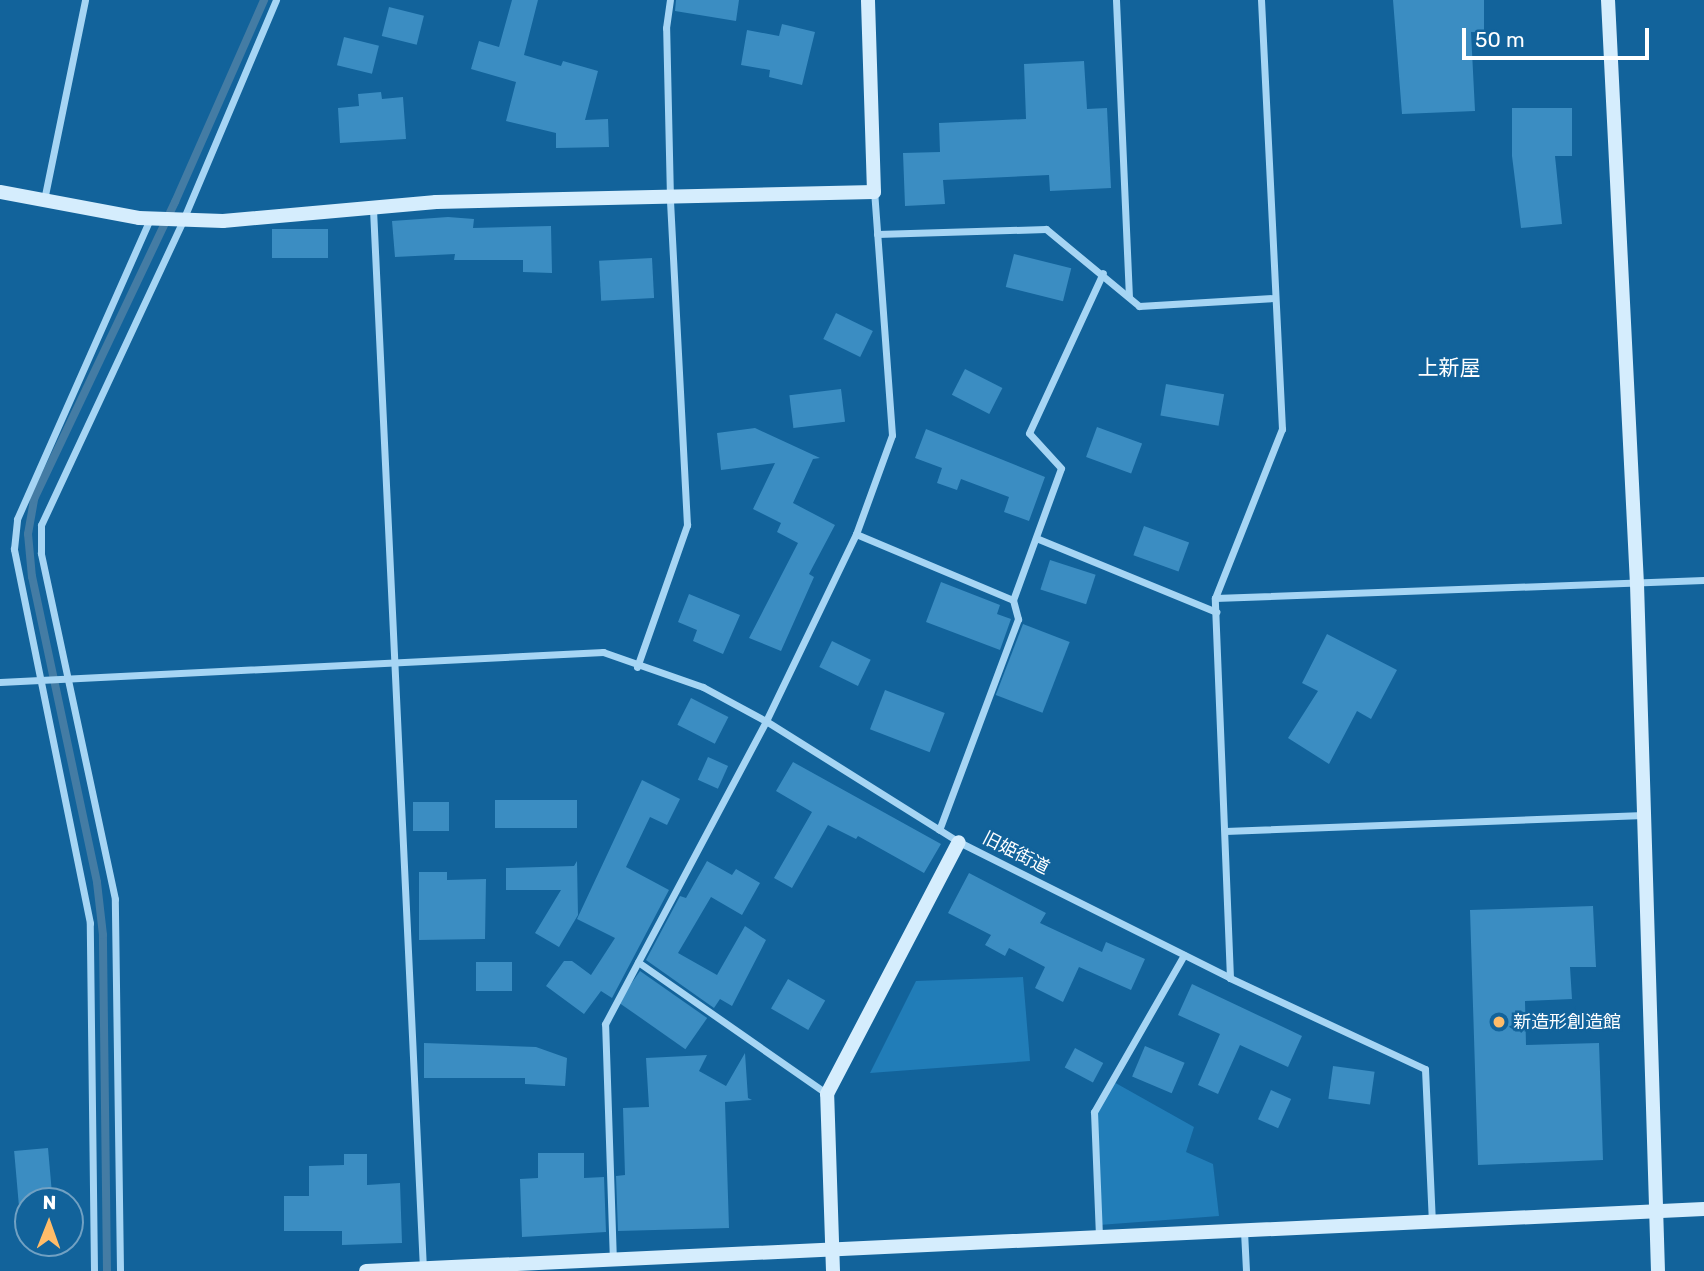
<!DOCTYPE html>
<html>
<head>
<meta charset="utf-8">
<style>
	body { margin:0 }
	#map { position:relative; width:1704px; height:1271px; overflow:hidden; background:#12639b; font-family:Rubik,"Noto Sans JP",sans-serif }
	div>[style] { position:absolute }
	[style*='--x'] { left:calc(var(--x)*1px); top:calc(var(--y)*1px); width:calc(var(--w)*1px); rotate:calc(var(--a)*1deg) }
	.green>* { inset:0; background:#217db8 }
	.stream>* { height:8px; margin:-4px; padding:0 4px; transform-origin:4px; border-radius:4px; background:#447ca4 }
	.building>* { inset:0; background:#3b8dc2; transform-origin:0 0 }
	.street>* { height:7px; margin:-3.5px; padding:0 3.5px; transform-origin:3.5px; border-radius:3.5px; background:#a6d5f4 }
	.secondary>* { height:14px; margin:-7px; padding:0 7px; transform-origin:7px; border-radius:7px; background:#d5edfd }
	.dots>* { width:19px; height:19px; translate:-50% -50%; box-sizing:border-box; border:4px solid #12639b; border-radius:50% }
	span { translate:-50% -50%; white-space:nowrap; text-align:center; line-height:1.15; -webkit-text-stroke:5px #12639b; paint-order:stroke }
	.street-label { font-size:18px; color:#fff }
	.poi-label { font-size:18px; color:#fff }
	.left { translate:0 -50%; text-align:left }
	.quarter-label { font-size:21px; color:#fff }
	.north { position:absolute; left:14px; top:1187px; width:70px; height:70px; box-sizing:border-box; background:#12639b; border:2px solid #71a1c3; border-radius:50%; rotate:1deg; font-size:19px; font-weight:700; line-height:28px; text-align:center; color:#fff }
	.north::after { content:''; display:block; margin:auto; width:24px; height:32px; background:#ffbc69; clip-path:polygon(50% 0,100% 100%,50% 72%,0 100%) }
	.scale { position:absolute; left:1462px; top:28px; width:187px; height:32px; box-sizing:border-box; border:4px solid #fff; border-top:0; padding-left:9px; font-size:21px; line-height:24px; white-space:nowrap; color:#fff; -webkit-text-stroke:5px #12639b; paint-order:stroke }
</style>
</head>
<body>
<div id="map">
	<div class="green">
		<i style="clip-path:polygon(1023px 977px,1030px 1061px,870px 1073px,916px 981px)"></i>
		<i style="clip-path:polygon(1112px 1081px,1194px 1127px,1186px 1152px,1213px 1164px,1219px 1216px,1099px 1225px,1094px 1112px)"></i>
	</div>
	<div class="stream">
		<i style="--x:107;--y:1271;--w:336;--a:-90.7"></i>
		<i style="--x:103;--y:935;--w:53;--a:-96.5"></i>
		<i style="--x:97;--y:882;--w:312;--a:-102"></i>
		<i style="--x:32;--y:577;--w:43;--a:-95.3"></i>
		<i style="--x:28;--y:534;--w:36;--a:-80"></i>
		<i style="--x:34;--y:499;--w:329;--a:-64.6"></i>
		<i style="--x:175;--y:202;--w:221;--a:-66.2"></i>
	</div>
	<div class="building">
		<i style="clip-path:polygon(512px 0,538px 0,524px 55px,561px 66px,563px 61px,598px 71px,585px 120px,608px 119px,609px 147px,556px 148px,556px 133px,506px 121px,516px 82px,471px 69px,479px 41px,499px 47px)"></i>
		<i style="clip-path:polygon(676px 0,739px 0,736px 21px,675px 11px)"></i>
		<i style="clip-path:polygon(1393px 0,1484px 0,1484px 32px,1471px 32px,1475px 111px,1402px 114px)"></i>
		<i style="left:389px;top:7px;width:36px;height:30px;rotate:14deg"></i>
		<i style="clip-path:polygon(782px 24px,815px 32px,802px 85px,769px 77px,770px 70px,741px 65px,747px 30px,779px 36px)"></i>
		<i style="left:344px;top:37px;width:36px;height:29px;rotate:14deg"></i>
		<i style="clip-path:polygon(1084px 61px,1087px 109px,1107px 108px,1111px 188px,1050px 191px,1049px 175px,943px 180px,945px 204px,905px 206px,903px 153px,940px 152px,939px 123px,1026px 119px,1024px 64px)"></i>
		<i style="clip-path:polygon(381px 92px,382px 99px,403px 97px,406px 139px,340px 143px,338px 108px,359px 106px,358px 94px)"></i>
		<i style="clip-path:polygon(1512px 108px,1572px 108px,1572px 156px,1555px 156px,1562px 224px,1521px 228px,1512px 156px)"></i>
		<i style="clip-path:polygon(448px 217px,474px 219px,473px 228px,551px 226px,552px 273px,523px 272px,523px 260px,454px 260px,455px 254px,395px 257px,392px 221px)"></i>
		<i style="left:328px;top:229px;width:29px;height:56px;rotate:90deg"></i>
		<i style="left:1014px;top:254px;width:59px;height:34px;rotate:14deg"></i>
		<i style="left:652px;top:258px;width:40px;height:53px;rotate:87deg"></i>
		<i style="left:836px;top:313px;width:41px;height:29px;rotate:26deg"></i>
		<i style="left:965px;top:369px;width:42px;height:29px;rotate:27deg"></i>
		<i style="left:1166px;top:384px;width:59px;height:32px;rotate:10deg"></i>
		<i style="left:841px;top:389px;width:33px;height:52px;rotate:83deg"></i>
		<i style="left:1097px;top:427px;width:48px;height:32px;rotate:20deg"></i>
		<i style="clip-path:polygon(755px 428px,820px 458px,813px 459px,793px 503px,835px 525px,809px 574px,814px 577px,781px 651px,749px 638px,798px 543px,777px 532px,781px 523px,753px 509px,775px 463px,721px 470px,717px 433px)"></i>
		<i style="clip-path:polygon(926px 429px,1045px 477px,1029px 521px,1004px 512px,1009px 497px,961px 479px,957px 490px,937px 483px,942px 468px,915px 458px)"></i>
		<i style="left:1144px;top:526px;width:48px;height:31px;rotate:20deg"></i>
		<i style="left:1050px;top:560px;width:48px;height:31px;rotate:18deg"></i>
		<i style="clip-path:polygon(941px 582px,1000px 605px,997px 614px,1011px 619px,1000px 650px,926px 622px)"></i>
		<i style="clip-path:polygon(689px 594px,740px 615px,723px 654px,693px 641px,697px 630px,678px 622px)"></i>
		<i style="left:1023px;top:624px;width:50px;height:76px;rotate:21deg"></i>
		<i style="clip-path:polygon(1327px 634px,1397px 670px,1371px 719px,1357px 711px,1329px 764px,1288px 738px,1318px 691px,1302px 683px)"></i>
		<i style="left:832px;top:641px;width:43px;height:29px;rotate:26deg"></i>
		<i style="left:885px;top:690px;width:64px;height:42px;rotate:21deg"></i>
		<i style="left:691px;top:698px;width:42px;height:30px;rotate:27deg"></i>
		<i style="left:708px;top:757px;width:22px;height:25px;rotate:24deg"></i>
		<i style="clip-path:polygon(793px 762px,941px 844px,924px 873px,858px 836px,856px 839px,828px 825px,792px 888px,774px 878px,812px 812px,776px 791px)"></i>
		<i style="clip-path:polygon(642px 780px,680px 799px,667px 825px,650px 817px,626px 867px,669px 890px,612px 998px,601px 991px,584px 1014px,546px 986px,564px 961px,572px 961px,591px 975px,615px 938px,577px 919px)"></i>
		<i style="left:577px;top:800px;width:28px;height:82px;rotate:90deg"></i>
		<i style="left:413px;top:802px;width:36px;height:29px"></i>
		<i style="clip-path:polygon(577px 861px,578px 915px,559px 947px,535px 933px,561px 890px,506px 890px,506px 868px,574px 866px)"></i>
		<i style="clip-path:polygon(707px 861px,732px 875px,736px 869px,760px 883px,742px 915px,711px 897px,678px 953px,717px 975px,745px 926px,766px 940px,732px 1006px,720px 999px,714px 1008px,646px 960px,680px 896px,686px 898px)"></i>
		<i style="clip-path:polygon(419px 872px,447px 872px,447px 880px,486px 879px,485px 939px,419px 940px)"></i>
		<i style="clip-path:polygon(969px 873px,1046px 913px,1040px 923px,1102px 952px,1106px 942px,1145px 959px,1131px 990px,1079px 967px,1063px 1002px,1035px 988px,1045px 967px,1009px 948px,1005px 956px,985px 945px,991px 935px,948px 913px)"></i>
		<i style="clip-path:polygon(1593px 906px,1596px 967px,1570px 967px,1572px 999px,1525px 1001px,1526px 1045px,1599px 1043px,1603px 1160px,1478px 1165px,1470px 910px)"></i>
		<i style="left:476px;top:962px;width:36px;height:29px"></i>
		<i style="left:640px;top:971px;width:82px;height:38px;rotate:35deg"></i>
		<i style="left:788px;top:979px;width:43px;height:34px;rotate:30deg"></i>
		<i style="clip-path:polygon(1192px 984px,1302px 1036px,1288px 1067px,1240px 1045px,1218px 1094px,1198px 1085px,1220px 1034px,1178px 1015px)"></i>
		<i style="clip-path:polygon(424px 1043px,536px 1047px,567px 1058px,565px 1086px,525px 1084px,525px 1078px,424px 1078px)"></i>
		<i style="left:1145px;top:1046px;width:43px;height:33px;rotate:23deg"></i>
		<i style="left:1075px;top:1048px;width:32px;height:22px;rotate:28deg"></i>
		<i style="clip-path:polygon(745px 1053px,748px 1098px,752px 1100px,725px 1102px,729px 1228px,618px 1231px,616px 1176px,625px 1175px,623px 1108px,649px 1107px,646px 1058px,707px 1055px,699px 1071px,726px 1086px)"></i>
		<i style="left:1333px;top:1066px;width:42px;height:33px;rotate:8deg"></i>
		<i style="left:1271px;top:1090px;width:22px;height:32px;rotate:24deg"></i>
		<i style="left:48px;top:1148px;width:53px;height:34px;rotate:85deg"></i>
		<i style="clip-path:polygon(538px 1153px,584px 1153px,584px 1178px,604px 1177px,606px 1232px,522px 1237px,520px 1179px,538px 1178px)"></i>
		<i style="clip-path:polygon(344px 1154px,367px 1154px,367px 1185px,400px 1183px,402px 1243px,342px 1245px,342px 1231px,284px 1231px,284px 1196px,309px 1196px,309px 1166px,344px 1165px)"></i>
	</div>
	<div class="street">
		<i style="--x:1116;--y:0;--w:297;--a:87.5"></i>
		<i style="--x:44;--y:200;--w:204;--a:-78.4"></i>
		<i style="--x:373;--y:209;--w:1062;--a:87.3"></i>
		<i style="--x:877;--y:234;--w:169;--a:-1.7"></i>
		<i style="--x:1046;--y:229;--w:121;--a:39.6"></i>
		<i style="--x:1139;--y:306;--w:136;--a:-3.4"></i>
		<i style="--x:856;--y:534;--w:170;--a:22.8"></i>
		<i style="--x:1013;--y:600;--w:20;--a:75"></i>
		<i style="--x:1018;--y:619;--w:225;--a:110.5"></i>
		<i style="--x:1036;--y:538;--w:195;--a:22.3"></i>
		<i style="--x:1215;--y:598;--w:489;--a:-2.1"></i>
		<i style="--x:1013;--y:600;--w:140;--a:-70"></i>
		<i style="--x:1061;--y:468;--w:47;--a:-132.4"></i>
		<i style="--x:1029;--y:433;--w:176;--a:-65.2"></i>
		<i style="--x:637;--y:667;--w:151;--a:-70.6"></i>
		<i style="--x:687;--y:525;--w:327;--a:-93"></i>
		<i style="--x:670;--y:198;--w:170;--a:-91.3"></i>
		<i style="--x:666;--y:28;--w:28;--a:-82"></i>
		<i style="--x:0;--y:682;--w:604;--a:-2.85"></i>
		<i style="--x:603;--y:652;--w:106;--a:19.3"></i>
		<i style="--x:703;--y:687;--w:72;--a:28.4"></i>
		<i style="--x:766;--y:721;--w:228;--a:32.1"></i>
		<i style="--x:959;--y:842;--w:303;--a:26.6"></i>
		<i style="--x:1230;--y:978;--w:215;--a:25"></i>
		<i style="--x:1425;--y:1069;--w:154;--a:87.4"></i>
		<i style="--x:1225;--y:831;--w:419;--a:-2.2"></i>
		<i style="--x:638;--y:962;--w:231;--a:34.9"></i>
		<i style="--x:1230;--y:978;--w:380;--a:-92.3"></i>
		<i style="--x:1215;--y:598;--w:182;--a:-68.4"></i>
		<i style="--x:1282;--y:429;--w:430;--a:-92.8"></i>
		<i style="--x:1244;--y:1231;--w:40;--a:87.1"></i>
		<i style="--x:1099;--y:1236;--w:124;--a:-92.3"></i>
		<i style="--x:1094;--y:1112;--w:181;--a:-60.2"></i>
		<i style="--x:613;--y:1262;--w:238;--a:-91.9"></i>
		<i style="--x:605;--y:1024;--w:343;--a:-62"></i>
		<i style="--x:766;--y:721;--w:208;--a:-64.3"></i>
		<i style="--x:856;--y:534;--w:105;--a:-70"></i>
		<i style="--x:892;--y:435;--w:244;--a:-94.2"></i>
		<i style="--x:94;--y:1271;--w:348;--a:-90.7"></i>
		<i style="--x:90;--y:923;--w:382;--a:-101.5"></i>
		<i style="--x:14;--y:549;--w:30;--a:-84"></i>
		<i style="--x:17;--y:519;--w:328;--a:-66.1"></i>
		<i style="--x:120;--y:1271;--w:372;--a:-90.8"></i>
		<i style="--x:115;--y:899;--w:354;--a:-102.1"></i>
		<i style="--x:41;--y:553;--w:28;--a:-90"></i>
		<i style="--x:41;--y:525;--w:336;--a:-65"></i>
		<i style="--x:183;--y:220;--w:239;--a:-67.1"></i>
	</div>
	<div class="secondary">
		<i style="--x:1608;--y:0;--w:585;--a:87.16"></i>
		<i style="--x:1637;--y:584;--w:687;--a:88.25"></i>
		<i style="--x:0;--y:192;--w:141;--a:10.6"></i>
		<i style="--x:139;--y:218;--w:84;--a:2"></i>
		<i style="--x:223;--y:221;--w:214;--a:-5.1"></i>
		<i style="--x:436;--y:202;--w:438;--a:-1.3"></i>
		<i style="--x:874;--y:192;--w:192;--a:-91.8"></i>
		<i style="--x:366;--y:1271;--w:1339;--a:-2.65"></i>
		<i style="--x:833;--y:1271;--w:177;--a:-91.9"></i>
		<i style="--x:827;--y:1094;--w:284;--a:-62.4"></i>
	</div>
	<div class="dots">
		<i style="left:1499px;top:1022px;background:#ffbc69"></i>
	</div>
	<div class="street-label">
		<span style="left:1016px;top:853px;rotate:27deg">旧姫街道</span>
	</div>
	<div class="poi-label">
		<span class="left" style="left:1513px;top:1022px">新造形創造館</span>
	</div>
	<div class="quarter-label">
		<span style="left:1449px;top:368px">上新屋</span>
	</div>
	<div class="north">N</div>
	<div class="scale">50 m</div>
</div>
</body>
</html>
